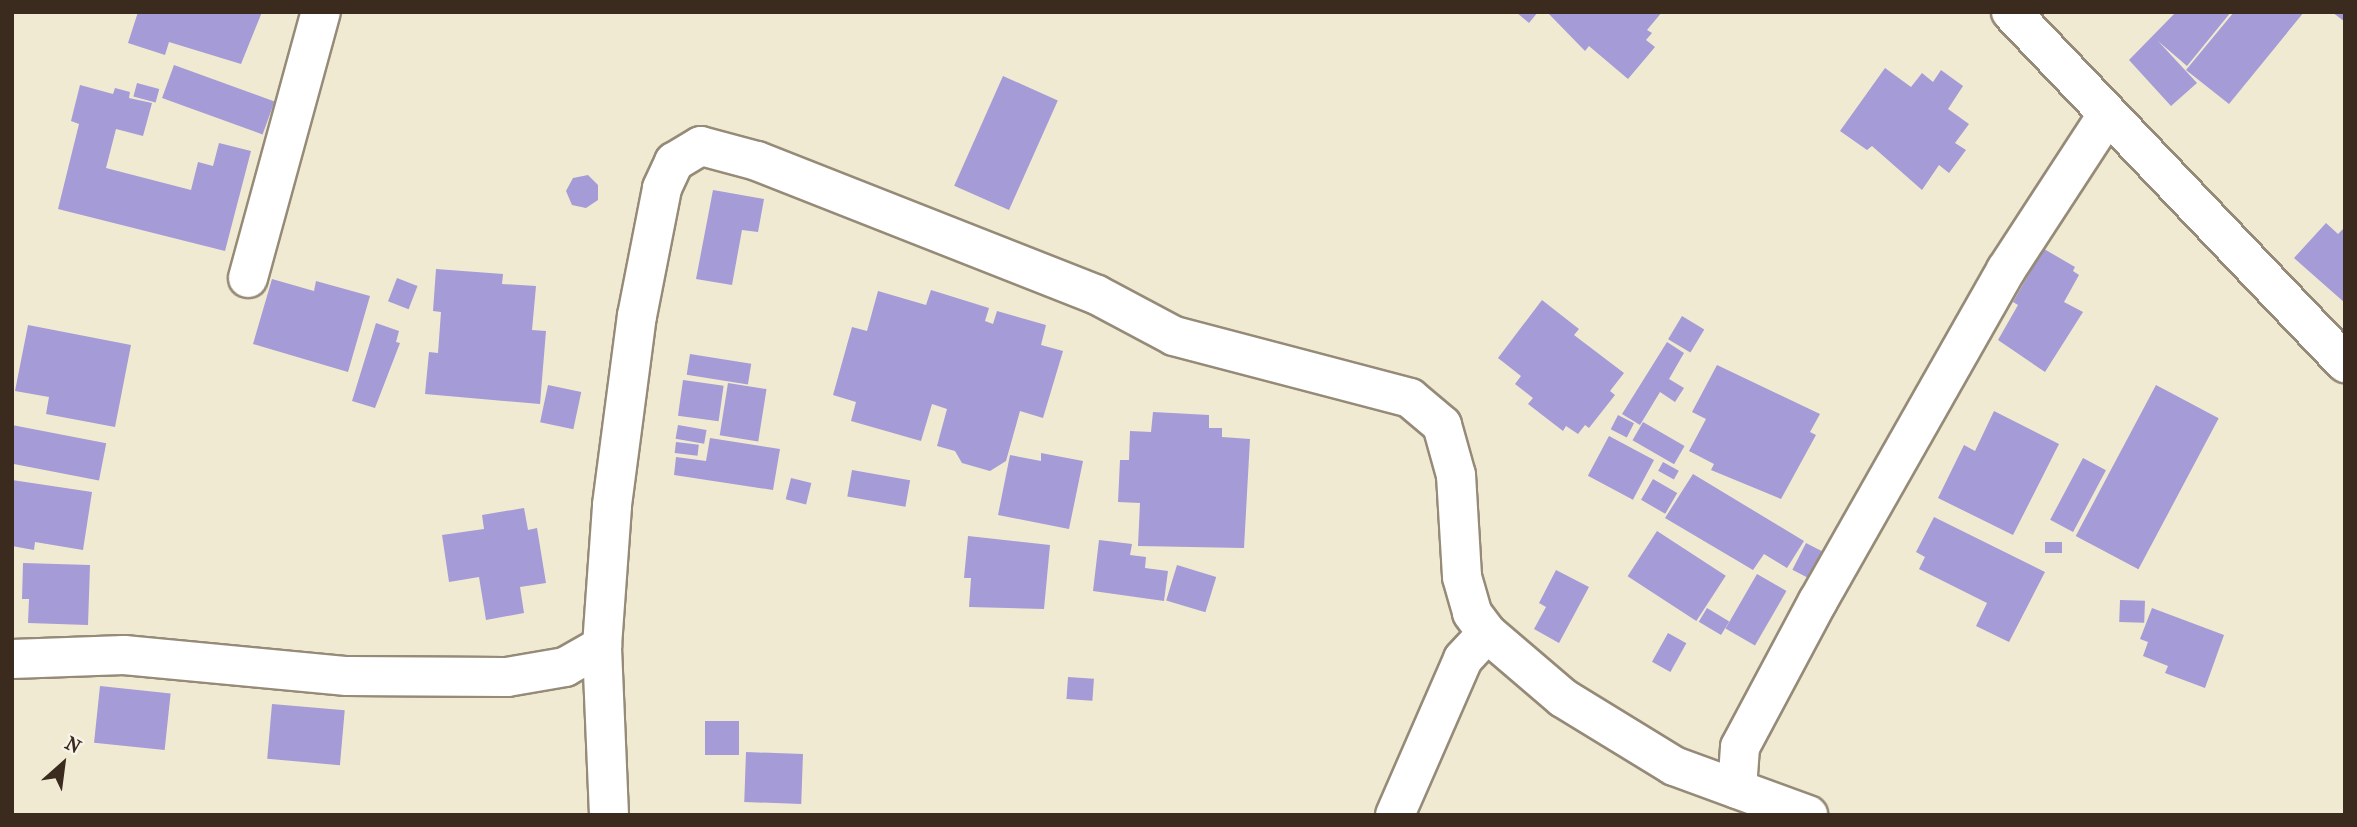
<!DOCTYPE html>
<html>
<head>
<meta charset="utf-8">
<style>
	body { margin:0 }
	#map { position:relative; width:2357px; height:827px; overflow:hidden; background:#f0ead2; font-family:"IM FELL French Canon",serif }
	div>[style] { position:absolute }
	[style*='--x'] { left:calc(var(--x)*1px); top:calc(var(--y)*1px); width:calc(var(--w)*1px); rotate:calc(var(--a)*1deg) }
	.building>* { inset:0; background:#a59bd6; transform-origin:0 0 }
	.roads { filter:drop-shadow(2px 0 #968a78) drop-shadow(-2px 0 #968a78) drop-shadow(0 2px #968a78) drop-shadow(0 -2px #968a78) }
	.street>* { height:38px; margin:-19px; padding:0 19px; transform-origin:19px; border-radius:19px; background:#fff }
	span { translate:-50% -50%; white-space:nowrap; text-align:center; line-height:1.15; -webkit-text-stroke:6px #f7f3e8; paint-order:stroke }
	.frame { position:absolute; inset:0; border:14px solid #3b2a1e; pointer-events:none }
	.north { position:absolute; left:28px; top:729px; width:70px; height:70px; -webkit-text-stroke:5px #f7f3e8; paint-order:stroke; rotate:28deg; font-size:19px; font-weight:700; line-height:28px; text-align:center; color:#3b2a1e }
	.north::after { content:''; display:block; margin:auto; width:24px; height:32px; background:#3b2a1e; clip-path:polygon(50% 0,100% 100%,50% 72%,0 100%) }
</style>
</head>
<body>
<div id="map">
	<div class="building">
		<i style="clip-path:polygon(138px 12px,262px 12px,241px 64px,169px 42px,165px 55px,128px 43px)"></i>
		<i style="clip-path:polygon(1516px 12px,1538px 12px,1529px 23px)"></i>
		<i style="clip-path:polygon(1547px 12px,1662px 12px,1647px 30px,1652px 33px,1646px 40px,1655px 47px,1628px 79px,1589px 46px,1585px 51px)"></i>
		<i style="clip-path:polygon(2176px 12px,2231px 12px,2187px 66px,2158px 41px,2197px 83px,2171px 106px,2129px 60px)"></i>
		<i style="clip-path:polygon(2234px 12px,2304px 12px,2229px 104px,2186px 70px)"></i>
		<i style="clip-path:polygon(2332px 12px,2345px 12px,2345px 22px)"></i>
		<i style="left:174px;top:65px;width:107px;height:35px;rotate:20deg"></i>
		<i style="clip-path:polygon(1885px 68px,1911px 87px,1922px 73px,1933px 82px,1941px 70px,1963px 86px,1948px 109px,1969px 124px,1955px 143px,1966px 150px,1949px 173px,1939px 165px,1922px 190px,1872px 146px,1867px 150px,1840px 131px)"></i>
		<i style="left:1003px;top:76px;width:60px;height:120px;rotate:24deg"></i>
		<i style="left:137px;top:83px;width:23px;height:14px;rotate:15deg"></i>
		<i style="clip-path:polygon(80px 85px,113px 94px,115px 88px,130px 92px,129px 98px,152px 103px,143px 136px,116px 129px,106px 168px,191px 190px,198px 162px,213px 166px,219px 143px,251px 151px,225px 251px,58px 209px,79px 124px,71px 121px)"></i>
		<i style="clip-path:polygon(588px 175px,598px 185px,598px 200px,586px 208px,572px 205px,566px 191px,573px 178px)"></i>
		<i style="clip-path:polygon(713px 190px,764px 199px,758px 232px,742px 230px,732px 285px,696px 279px)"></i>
		<i style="clip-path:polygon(2326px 223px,2338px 234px,2345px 227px,2345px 303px,2294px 258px)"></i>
		<i style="clip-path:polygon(2039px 246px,2075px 267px,2073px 271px,2079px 275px,2064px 302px,2083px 312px,2045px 372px,1998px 340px,2018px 305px,2013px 302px,2038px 258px,2034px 256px)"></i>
		<i style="clip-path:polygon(436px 269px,503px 274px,502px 284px,536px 286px,532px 330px,546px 331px,540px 404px,425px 394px,429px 352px,438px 353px,441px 312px,433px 311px)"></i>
		<i style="left:397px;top:278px;width:22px;height:25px;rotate:21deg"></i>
		<i style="clip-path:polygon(272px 279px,314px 291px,316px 281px,370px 296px,348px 372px,253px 344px)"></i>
		<i style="clip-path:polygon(931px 290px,989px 308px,985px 321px,993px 324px,997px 311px,1046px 325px,1041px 345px,1063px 351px,1043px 418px,1020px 411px,1006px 461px,990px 471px,962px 463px,955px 451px,937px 446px,947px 409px,932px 404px,921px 441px,851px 421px,856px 402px,833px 395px,852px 327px,867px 331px,878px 291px,926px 305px)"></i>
		<i style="clip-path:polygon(1542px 300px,1579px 329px,1574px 335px,1624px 373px,1610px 391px,1615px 395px,1589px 428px,1585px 425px,1578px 434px,1566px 426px,1563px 431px,1528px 404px,1533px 398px,1515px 384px,1521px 376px,1498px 358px)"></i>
		<i style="left:1682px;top:316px;width:26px;height:27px;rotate:31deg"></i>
		<i style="clip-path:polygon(376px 323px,399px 331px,396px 342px,400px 343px,375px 408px,352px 401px)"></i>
		<i style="clip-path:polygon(28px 325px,131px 345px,115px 427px,46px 414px,49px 397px,15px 391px)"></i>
		<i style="clip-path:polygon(1667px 342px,1684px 353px,1669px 379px,1684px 388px,1675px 402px,1660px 392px,1640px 425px,1622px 414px)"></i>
		<i style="left:690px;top:354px;width:62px;height:21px;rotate:9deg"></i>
		<i style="clip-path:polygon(1717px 365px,1820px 414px,1810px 432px,1816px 435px,1781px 499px,1711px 470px,1714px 464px,1689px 451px,1706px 419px,1692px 412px)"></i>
		<i style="left:683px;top:380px;width:41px;height:36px;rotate:8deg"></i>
		<i style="left:728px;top:383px;width:39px;height:53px;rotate:9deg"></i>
		<i style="left:548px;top:385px;width:34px;height:38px;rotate:12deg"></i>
		<i style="left:2156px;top:385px;width:71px;height:171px;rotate:28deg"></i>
		<i style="clip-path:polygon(1994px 411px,2059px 444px,2013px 535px,1938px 498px,1964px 445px,1975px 451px)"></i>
		<i style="clip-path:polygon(1153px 412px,1209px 415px,1209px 428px,1222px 428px,1222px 437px,1250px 439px,1244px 548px,1138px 546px,1140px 503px,1118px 502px,1120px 460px,1129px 460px,1130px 431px,1151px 432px)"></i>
		<i style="left:1618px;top:415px;width:18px;height:16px;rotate:27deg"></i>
		<i style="left:1643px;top:422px;width:48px;height:21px;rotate:30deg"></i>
		<i style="left:12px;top:425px;width:96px;height:38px;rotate:11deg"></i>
		<i style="left:678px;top:425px;width:29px;height:14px;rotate:10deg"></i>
		<i style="left:1609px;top:436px;width:51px;height:45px;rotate:28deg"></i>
		<i style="clip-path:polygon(710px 438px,780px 449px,773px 490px,674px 475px,676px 457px,706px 461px)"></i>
		<i style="left:676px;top:442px;width:23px;height:11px;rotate:7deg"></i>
		<i style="clip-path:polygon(1041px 453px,1083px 461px,1069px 529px,998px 515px,1010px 455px,1041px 461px)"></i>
		<i style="left:2083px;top:458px;width:26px;height:70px;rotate:28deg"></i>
		<i style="left:1663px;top:462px;width:18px;height:10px;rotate:29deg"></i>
		<i style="left:852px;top:470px;width:59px;height:27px;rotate:10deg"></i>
		<i style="clip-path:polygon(1693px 474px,1804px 541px,1787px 568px,1764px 554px,1753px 570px,1665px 518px)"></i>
		<i style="left:791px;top:478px;width:21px;height:22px;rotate:14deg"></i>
		<i style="left:1653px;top:479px;width:28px;height:24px;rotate:30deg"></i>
		<i style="clip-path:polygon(12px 480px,92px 492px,83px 550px,35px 542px,34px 550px,12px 546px)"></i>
		<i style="clip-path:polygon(524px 508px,528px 530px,537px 528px,546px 583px,520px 587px,524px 613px,486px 620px,479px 577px,449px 582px,442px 535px,484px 529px,482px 515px)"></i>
		<i style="clip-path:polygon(1934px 517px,2045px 572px,2009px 642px,1976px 626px,1987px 603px,1919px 569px,1925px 557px,1916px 552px)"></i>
		<i style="left:1657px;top:531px;width:82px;height:54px;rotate:33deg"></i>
		<i style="clip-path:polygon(968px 536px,1050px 545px,1044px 609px,969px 607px,971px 578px,964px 578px)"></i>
		<i style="clip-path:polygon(1099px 540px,1132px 544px,1130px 555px,1146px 557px,1145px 568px,1168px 571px,1164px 601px,1093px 591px)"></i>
		<i style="left:2045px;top:542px;width:17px;height:11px"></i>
		<i style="left:1806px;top:543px;width:18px;height:30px;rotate:27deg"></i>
		<i style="clip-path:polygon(23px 563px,90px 565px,88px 625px,28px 623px,29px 599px,22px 599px)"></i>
		<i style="left:1177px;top:565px;width:41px;height:37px;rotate:17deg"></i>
		<i style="clip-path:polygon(1556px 570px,1589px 587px,1559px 643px,1534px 629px,1546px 607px,1539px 603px)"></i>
		<i style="left:1757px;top:574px;width:34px;height:63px;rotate:30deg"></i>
		<i style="left:2120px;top:600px;width:25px;height:22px;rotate:2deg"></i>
		<i style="left:1707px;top:608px;width:26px;height:16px;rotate:31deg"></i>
		<i style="clip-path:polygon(2152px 608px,2224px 635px,2205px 688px,2165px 673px,2168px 666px,2143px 656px,2148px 642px,2140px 639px)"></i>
		<i style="left:1668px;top:633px;width:21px;height:33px;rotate:29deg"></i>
		<i style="left:1068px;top:677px;width:26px;height:22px;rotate:4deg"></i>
		<i style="left:100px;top:686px;width:71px;height:57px;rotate:6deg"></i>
		<i style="left:272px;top:704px;width:73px;height:55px;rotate:5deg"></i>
		<i style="left:705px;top:721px;width:34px;height:34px"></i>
		<i style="left:746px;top:752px;width:57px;height:50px;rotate:2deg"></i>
	</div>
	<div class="roads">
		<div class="street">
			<i style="--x:2011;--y:12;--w:485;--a:46.4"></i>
			<i style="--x:248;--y:278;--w:276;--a:-74.7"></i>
			<i style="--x:12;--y:659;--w:112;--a:-2"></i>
			<i style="--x:124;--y:655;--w:224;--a:5.4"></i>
			<i style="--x:347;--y:676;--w:160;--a:0.4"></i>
			<i style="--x:507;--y:677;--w:59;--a:-9.8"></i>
			<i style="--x:565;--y:667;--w:43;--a:-29.6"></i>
			<i style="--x:1737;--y:789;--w:42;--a:-85.9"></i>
			<i style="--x:1740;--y:747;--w:166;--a:-61.9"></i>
			<i style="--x:1818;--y:601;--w:381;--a:-60.4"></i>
			<i style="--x:2006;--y:270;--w:185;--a:-56.9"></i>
			<i style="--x:609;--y:815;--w:169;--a:-92.4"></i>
			<i style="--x:602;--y:646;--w:141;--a:-85.9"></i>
			<i style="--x:612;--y:505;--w:191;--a:-82.5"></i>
			<i style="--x:637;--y:316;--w:130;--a:-78.9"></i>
			<i style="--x:662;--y:188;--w:29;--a:-65"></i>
			<i style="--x:674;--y:162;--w:31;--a:-31"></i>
			<i style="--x:701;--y:146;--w:58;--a:15"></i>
			<i style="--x:757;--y:161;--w:365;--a:21.5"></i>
			<i style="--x:1097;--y:295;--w:87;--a:28"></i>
			<i style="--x:1174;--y:336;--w:244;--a:14.7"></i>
			<i style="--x:1410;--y:398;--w:42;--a:40.2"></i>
			<i style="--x:1442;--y:425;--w:52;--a:74.4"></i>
			<i style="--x:1456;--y:475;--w:102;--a:86.6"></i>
			<i style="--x:1462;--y:577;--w:37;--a:74"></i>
			<i style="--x:1472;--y:613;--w:25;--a:53"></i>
			<i style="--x:1487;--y:633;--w:100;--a:40.5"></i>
			<i style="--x:1563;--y:698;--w:130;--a:31.5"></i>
			<i style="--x:1674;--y:766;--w:143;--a:20.1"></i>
			<i style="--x:1395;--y:815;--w:170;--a:-66.4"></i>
			<i style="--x:1463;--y:659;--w:35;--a:-47"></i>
		</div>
	</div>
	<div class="frame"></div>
	<div class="north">N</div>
</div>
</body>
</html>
